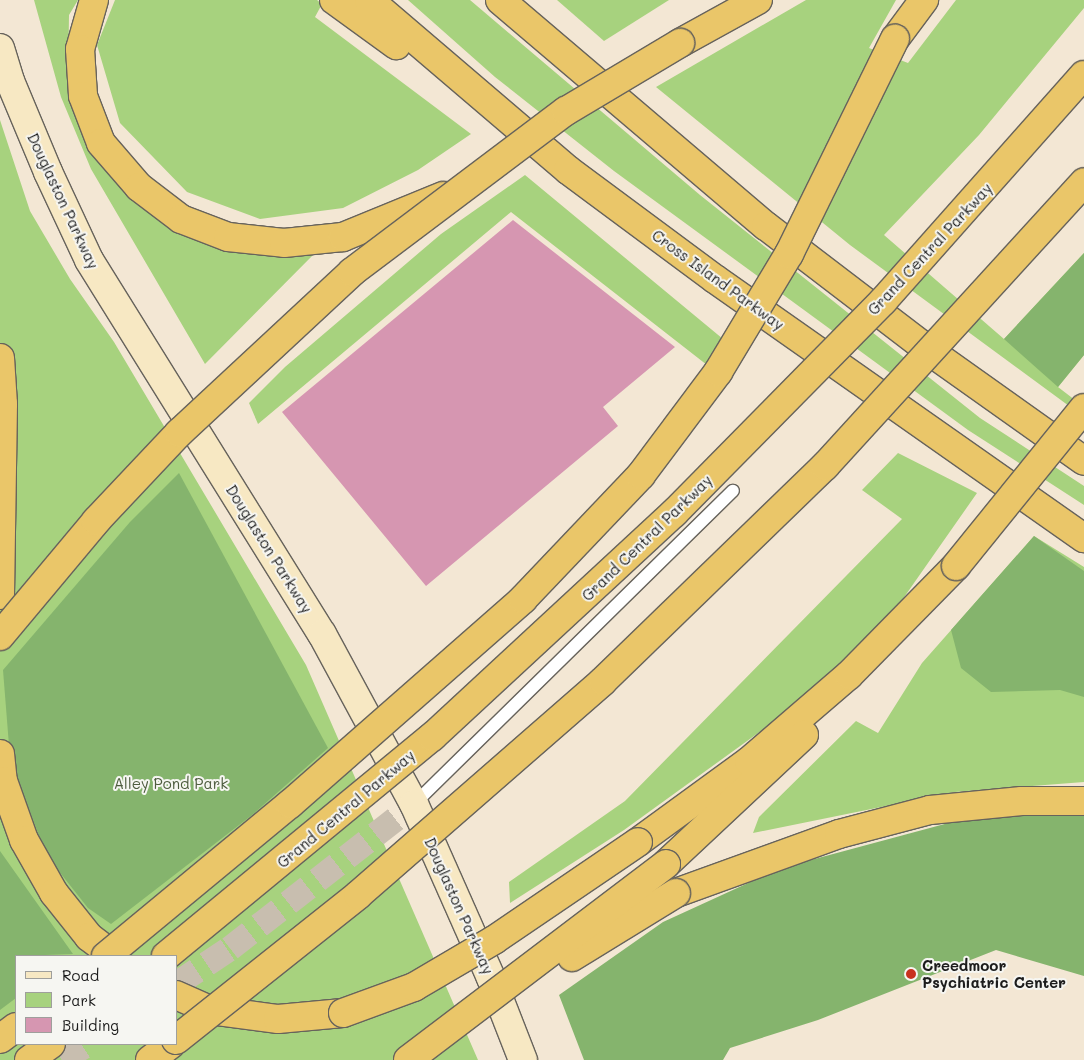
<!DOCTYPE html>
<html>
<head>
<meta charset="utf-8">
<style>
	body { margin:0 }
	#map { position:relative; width:1084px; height:1060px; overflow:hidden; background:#f3e7d4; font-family:Mali,sans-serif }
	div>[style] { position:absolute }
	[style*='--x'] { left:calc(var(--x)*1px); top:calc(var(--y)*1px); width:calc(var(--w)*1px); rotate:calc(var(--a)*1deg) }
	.green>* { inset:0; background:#a7d27e }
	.forest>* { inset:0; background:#85b46d }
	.building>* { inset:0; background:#d696b1 }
	.street-tunnel>* { height:25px; margin-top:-12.5px; transform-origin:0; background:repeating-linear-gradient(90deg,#c8beaf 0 25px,transparent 0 37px) }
	.roads { filter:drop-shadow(1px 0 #67635c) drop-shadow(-1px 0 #67635c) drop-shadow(0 1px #67635c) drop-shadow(0 -1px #67635c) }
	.lane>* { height:12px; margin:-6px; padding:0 6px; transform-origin:6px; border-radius:6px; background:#fff }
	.secondary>* { height:28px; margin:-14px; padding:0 14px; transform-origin:14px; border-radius:14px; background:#f7e8c3 }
	.highway>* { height:28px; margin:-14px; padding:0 14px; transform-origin:14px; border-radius:14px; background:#eac669 }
	.bridges { filter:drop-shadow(1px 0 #67635c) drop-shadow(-1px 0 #67635c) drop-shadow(0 1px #67635c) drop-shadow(0 -1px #67635c) }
	.highway-bridge>* { height:28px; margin:-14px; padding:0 14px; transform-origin:14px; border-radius:14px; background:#eac669 }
	.dots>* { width:14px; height:14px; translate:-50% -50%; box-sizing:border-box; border:2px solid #f6f6f2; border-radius:50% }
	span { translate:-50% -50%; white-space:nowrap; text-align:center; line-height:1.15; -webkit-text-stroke:4px #f6f6f2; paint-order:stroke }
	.street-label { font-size:15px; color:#1c1c1c }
	.park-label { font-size:15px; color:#4d5c3e }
	.poi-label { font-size:15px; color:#1c1c1c; font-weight:700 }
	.left { translate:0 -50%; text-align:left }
	.legend { position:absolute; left:15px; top:955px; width:162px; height:90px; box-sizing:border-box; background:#f6f6f2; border:1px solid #9f9f9c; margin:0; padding:6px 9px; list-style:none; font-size:15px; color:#1c1c1c }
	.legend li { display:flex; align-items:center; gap:10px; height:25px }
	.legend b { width:25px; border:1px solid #9f9f9c }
</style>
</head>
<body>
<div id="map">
	<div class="green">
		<i style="clip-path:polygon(34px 0,78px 0,69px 15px,68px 81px,94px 151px,140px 206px,220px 244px,314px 254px,205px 364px,91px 169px,61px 97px)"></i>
		<i style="clip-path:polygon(115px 0,317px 0,322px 4px,315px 17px,471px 134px,418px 170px,343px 208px,260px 219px,187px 192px,120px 123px,97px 45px)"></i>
		<i style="clip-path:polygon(408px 0,470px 0,700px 195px,980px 418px,1084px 486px,1084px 505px,968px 430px,614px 171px,495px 77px)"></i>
		<i style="clip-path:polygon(557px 0,669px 0,604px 41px)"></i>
		<i style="clip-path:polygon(806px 0,896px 0,869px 48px,908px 63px,956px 0,1084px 0,1084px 8px,979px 135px,884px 235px,1004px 339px,1084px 253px,1084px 355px,1058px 387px,1084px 407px,1084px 417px,850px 245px,656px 87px)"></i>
		<i style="clip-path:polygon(evenodd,0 120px,30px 211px,70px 279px,114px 342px,306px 665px,478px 1060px,0 1060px,0 120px,16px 956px,176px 956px,176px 1044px,16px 1044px,16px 956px)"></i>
		<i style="clip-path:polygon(525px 175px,723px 339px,707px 365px,511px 212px,258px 424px,249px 403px,285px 367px,441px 234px)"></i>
		<i style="clip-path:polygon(898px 453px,977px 493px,886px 623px,783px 715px,624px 830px,510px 903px,509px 882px,625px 801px,902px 519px,862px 490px)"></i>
		<i style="clip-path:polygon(1034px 536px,1084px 567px,1084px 782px,955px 792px,753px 833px,759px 817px,856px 721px,878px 733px,922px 663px)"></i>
	</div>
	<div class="forest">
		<i style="clip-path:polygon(1084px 253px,1084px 355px,1058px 387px,1004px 339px)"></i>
		<i style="clip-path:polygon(179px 473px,328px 748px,252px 815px,111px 924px,88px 908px,46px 855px,10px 758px,3px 670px,130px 522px)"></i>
		<i style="clip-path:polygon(1034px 536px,1084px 571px,1084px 697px,1060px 690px,991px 692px,961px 668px,951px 630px)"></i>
		<i style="clip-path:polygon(1084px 814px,1084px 976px,996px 950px,818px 1020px,730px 1048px,723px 1060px,584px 1060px,559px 995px,663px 922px,781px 868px,967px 818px)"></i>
		<i style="clip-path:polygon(0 851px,73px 954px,16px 956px,16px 998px,0 1010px)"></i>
	</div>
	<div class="building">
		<i style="clip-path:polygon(513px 220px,675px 347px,603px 407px,618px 426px,426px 586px,282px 412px)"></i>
	</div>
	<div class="street-tunnel">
		<i style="--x:176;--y:984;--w:65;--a:-33.7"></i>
		<i style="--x:230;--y:948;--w:234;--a:-38"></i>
		<i style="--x:62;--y:1060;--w:30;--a:-33"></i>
	</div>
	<div class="roads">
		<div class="lane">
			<i style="--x:414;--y:804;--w:447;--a:-44.5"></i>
		</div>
		<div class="secondary">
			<i style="--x:0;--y:48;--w:34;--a:73"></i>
			<i style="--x:10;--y:81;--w:99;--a:67.3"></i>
			<i style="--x:48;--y:172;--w:97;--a:65"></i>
			<i style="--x:89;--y:260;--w:441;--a:58.1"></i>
			<i style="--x:322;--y:634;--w:193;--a:61.6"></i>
			<i style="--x:414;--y:804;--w:190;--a:66.1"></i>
			<i style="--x:491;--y:978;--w:88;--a:68.7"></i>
		</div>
		<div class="highway">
			<i style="--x:94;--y:0;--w:51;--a:105.9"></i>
			<i style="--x:80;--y:49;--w:47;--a:86.3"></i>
			<i style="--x:83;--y:96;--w:50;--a:69"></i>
			<i style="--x:101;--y:143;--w:58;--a:49.2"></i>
			<i style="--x:139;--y:187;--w:53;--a:37.3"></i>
			<i style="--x:181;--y:219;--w:50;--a:21"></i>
			<i style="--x:228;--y:237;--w:56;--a:6.1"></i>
			<i style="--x:284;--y:243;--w:59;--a:-5.8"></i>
			<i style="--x:343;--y:237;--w:108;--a:-22.3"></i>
			<i style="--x:334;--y:0;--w:77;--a:36"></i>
			<i style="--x:369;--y:0;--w:262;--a:40.5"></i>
			<i style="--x:568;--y:170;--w:183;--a:36.6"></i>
			<i style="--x:715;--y:279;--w:451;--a:35.1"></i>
			<i style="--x:500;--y:0;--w:349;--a:40.4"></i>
			<i style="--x:766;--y:226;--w:204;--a:37.4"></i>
			<i style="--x:928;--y:350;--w:191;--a:35.4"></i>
			<i style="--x:895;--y:39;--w:49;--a:-53.4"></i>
			<i style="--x:680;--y:43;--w:89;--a:-28.9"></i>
			<i style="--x:0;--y:358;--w:46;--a:86.3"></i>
			<i style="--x:3;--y:404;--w:191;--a:90.9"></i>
			<i style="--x:0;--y:754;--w:27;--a:84"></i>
			<i style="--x:3;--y:781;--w:63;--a:70.4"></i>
			<i style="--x:24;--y:840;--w:61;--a:60.5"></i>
			<i style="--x:54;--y:893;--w:56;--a:51.5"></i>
			<i style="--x:89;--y:937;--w:31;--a:37"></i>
			<i style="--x:638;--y:842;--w:137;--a:-36.1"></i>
			<i style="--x:749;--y:761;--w:132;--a:-40.7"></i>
			<i style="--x:849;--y:675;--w:153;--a:-45.5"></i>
			<i style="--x:666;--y:864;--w:189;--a:-43.1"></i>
			<i style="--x:676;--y:893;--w:173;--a:-19.9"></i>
			<i style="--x:839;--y:834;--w:94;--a:-14.8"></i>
			<i style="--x:930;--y:810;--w:92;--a:-5.6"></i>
			<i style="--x:1022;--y:801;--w:62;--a:0"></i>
			<i style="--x:176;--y:995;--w:37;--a:24"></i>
			<i style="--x:210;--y:1010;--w:69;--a:7.5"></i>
			<i style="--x:278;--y:1019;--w:65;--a:-5.3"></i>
			<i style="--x:0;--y:1039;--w:20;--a:-37"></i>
			<i style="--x:29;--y:1060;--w:27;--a:-36"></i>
			<i style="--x:150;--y:1060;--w:26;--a:-37"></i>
		</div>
	</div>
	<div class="bridges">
		<div class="highway-bridge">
			<i style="--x:956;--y:566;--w:203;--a:-51"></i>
			<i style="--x:0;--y:636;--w:150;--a:-50.1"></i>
			<i style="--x:96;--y:521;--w:121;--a:-46.7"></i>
			<i style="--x:179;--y:433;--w:236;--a:-42.9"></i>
			<i style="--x:352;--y:272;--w:268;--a:-37"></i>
			<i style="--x:566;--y:111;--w:133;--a:-30.8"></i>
			<i style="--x:106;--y:956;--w:239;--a:-39.6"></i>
			<i style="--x:290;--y:804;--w:310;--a:-41.3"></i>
			<i style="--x:523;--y:599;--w:171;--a:-46.4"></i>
			<i style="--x:641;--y:475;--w:129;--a:-53.2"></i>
			<i style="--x:718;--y:372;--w:138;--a:-59"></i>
			<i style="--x:789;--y:254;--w:240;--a:-63.8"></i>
			<i style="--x:166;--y:956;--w:345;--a:-39.5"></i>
			<i style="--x:432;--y:737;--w:330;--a:-42.8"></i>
			<i style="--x:674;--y:513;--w:298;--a:-45.4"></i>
			<i style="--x:883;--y:301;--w:302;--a:-48.4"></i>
			<i style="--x:572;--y:957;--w:122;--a:-31.6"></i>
			<i style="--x:343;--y:1013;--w:76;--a:-20.1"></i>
			<i style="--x:414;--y:987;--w:93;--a:-30.4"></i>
			<i style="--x:494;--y:940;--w:174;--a:-34.2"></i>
			<i style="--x:176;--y:1040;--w:233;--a:-38.5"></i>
			<i style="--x:358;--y:895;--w:325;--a:-41.1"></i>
			<i style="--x:603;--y:681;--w:309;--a:-44.1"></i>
			<i style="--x:825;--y:466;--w:384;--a:-47.6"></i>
			<i style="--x:408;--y:1060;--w:324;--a:-37.2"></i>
		</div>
	</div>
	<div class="dots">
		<i style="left:911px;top:974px;background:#c8321e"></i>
	</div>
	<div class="street-label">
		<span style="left:63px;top:201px;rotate:65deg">Douglaston Parkway</span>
		<span style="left:930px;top:249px;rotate:-47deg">Grand Central Parkway</span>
		<span style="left:718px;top:280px;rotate:36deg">Cross Island Parkway</span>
		<span style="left:647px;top:538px;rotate:-44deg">Grand Central Parkway</span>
		<span style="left:269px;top:549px;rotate:58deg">Douglaston Parkway</span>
		<span style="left:346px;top:809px;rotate:-40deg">Grand Central Parkway</span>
		<span style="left:459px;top:906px;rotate:66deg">Douglaston Parkway</span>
	</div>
	<div class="park-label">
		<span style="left:171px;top:784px">Alley Pond Park</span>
	</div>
	<div class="poi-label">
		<span class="left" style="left:922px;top:974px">Creedmoor<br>Psychiatric Center</span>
	</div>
	<ul class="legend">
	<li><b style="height:6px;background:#f7e8c3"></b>Road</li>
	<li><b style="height:14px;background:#a7d27e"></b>Park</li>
	<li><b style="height:14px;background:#d696b1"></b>Building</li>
	</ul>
</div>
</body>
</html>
